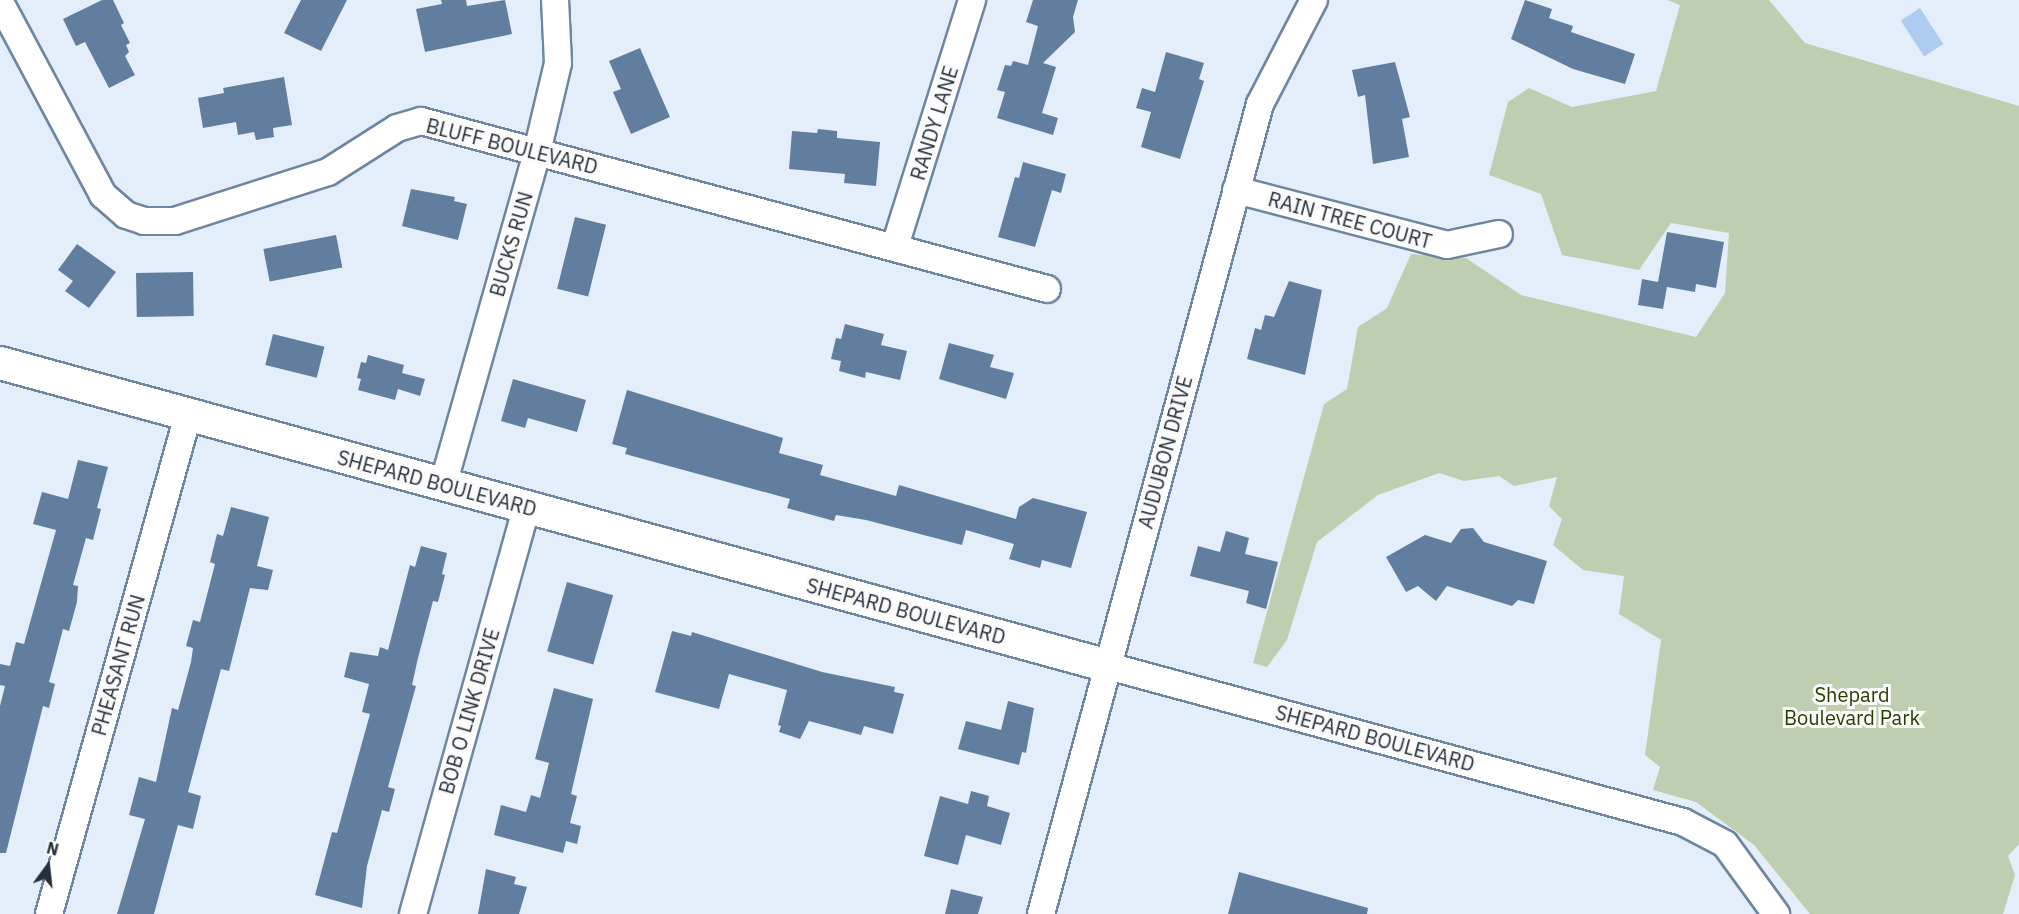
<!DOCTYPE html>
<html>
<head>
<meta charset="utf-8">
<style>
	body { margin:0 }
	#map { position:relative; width:2019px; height:914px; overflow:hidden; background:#e4eefa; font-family:"IBM Plex Sans",sans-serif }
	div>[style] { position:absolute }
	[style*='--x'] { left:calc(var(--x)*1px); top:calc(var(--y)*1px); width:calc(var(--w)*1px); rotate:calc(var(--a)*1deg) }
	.green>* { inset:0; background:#bfceb1 }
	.water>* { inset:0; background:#adccf0; transform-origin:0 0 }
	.building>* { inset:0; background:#627e9f; transform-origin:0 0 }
	.roads { filter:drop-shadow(2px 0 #6e86a1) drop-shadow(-2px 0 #6e86a1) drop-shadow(0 2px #6e86a1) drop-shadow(0 -2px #6e86a1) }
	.minor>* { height:26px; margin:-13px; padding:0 13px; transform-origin:13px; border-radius:13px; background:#fff }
	.tertiary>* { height:32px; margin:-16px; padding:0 16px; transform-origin:16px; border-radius:16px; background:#fff }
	span { translate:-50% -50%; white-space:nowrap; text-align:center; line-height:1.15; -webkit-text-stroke:6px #fafafa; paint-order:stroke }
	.street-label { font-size:20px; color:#252f3a }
	.park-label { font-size:20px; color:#263f00 }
	.north { position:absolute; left:18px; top:836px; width:60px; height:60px; -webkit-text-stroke:4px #fafafa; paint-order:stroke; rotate:15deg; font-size:16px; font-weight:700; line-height:24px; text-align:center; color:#252f3a }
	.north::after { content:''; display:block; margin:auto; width:21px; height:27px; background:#252f3a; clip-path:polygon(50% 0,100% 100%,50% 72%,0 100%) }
</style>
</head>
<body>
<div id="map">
	<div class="green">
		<i style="clip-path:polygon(1667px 0,1769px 0,1805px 43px,2019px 106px,2019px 844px,2008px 856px,2015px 875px,2003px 914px,1810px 914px,1754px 845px,1696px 802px,1653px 790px,1660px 767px,1645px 755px,1661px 640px,1619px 614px,1624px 576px,1583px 570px,1553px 545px,1562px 519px,1549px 506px,1557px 477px,1514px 486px,1499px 476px,1464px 481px,1439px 473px,1378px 495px,1317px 542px,1287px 640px,1267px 667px,1253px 663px,1324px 404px,1347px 389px,1358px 327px,1387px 308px,1411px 254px,1466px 258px,1521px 295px,1696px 337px,1725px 293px,1729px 233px,1671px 223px,1639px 270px,1562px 255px,1541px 194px,1489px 175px,1508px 102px,1529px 88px,1572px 107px,1656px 91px,1680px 5px)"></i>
	</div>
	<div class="water">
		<i style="left:1920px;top:8px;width:43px;height:23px;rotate:57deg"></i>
	</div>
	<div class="building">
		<i style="clip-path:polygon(102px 0,113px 0,124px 23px,121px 25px,130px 43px,126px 45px,129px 52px,125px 56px,135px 75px,109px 88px,85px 42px,76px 46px,63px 19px)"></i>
		<i style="clip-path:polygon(301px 0,347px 0,321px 51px,284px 33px)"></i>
		<i style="clip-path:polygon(441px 0,466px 0,467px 6px,505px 0,512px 34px,425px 52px,416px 9px,442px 4px)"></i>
		<i style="clip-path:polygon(1033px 0,1078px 0,1073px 17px,1075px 32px,1043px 63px,1056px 67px,1042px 113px,1058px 118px,1053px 135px,997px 118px,1005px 92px,997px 90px,1005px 65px,1011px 66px,1013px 61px,1028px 65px,1038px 26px,1026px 22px)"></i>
		<i style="clip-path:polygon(1525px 0,1552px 9px,1549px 18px,1573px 26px,1571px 32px,1635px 54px,1625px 84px,1573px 69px,1511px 39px)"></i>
		<i style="clip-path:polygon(640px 48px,670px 117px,631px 134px,613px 92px,621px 89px,609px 61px)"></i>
		<i style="clip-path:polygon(1166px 52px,1204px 63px,1199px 79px,1204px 81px,1180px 159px,1141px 147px,1151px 112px,1136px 108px,1142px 88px,1155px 92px)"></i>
		<i style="clip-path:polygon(1395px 62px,1410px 117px,1402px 119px,1409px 157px,1373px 164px,1365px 95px,1358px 97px,1352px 70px)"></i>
		<i style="clip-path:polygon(284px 77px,292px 125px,273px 128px,274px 137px,256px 140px,254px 132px,238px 135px,236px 122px,203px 128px,198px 98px,224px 93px,223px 88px)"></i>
		<i style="clip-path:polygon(818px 129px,837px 131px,837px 138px,880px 142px,876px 186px,844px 183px,845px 174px,789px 169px,792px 131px,817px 133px)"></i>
		<i style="clip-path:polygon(1023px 162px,1066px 174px,1061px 193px,1052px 190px,1035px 247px,998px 237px,1015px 177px,1019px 178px)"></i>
		<i style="clip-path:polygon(411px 189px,455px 197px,454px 201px,467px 204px,458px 240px,402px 226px)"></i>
		<i style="left:575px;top:217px;width:32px;height:74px;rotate:14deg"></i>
		<i style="clip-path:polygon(1667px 232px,1724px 242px,1716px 288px,1696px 284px,1695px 292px,1667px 287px,1663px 309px,1638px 305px,1642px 279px,1658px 282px)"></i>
		<i style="left:336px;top:235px;width:33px;height:74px;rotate:79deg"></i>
		<i style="clip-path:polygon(77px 244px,116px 272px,89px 308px,65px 291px,73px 281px,58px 270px)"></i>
		<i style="left:193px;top:272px;width:44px;height:57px;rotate:89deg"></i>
		<i style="clip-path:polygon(1289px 281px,1322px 290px,1305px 375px,1247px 359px,1255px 328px,1261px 330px,1265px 315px,1274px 317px)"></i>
		<i style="clip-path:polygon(845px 324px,884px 334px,881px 345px,907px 351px,900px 380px,866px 372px,865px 378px,839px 371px,841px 361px,831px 359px,836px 338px,841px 339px)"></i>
		<i style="left:273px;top:334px;width:53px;height:32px;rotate:14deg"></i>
		<i style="clip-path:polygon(949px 343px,994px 355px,990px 367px,1014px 373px,1006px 399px,939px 379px)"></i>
		<i style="clip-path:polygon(368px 355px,404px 365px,402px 373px,425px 379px,420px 396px,398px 389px,395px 400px,358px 390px,361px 379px,357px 378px,361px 362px,366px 363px)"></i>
		<i style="clip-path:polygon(513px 379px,586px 400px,577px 432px,528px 418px,525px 428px,501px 421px)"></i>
		<i style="clip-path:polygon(627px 390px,783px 438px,779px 453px,823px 465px,820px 475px,896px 496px,899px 485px,1016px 519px,1019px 507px,1033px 498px,1087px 512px,1071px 568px,1042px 560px,1040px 568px,1009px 559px,1014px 544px,966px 530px,962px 545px,866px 520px,836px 515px,834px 521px,787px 508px,790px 499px,625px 454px,627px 448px,612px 444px)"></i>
		<i style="clip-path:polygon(78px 460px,108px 467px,97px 508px,101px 509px,93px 540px,86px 538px,73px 585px,78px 586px,77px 602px,69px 631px,63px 629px,49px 682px,55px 684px,49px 708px,43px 706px,6px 853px,0 853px,0 706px,5px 686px,0 685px,0 664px,10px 666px,16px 642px,24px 644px,56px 530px,33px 524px,42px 492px,68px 499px)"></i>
		<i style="clip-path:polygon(231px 507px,269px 517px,257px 566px,273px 570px,268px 590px,250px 588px,229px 671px,221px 669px,188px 792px,201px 796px,193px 829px,178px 825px,154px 914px,117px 914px,145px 819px,129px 815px,139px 777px,156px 782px,172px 708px,178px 710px,191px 662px,193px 648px,186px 646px,193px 620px,200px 622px,215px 564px,210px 562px,217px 534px,223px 536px)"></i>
		<i style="clip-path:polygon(1473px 528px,1484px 542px,1547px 561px,1534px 604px,1518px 600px,1512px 606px,1447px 586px,1436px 601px,1418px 586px,1406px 592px,1386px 557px,1425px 535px,1451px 543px,1461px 529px)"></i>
		<i style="clip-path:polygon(1226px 531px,1249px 538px,1245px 554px,1278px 562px,1266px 609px,1246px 603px,1249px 591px,1190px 576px,1198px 546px,1220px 552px)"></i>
		<i style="clip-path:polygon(421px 546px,447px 553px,442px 574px,445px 575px,438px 602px,433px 601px,418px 658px,412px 685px,416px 686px,388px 787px,395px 789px,389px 812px,382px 810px,367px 866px,362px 908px,315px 895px,332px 832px,337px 833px,370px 714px,362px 712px,369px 684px,344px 677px,350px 652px,378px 656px,380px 647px,388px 650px,410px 565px,415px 567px)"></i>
		<i style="left:567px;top:582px;width:48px;height:72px;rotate:16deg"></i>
		<i style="clip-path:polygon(672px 631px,691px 636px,692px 632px,822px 672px,895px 687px,894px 692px,904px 694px,893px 734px,864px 726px,861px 735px,809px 721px,800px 739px,779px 732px,781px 726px,778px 725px,787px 690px,729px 674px,719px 709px,655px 692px)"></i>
		<i style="clip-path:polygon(554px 688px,593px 699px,571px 794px,577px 796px,570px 823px,581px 826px,577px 844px,566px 841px,563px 853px,494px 835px,501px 805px,526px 812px,531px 795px,540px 798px,549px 763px,535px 759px)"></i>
		<i style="clip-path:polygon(1008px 701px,1034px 708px,1026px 753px,1022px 752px,1019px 765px,958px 749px,966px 721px,1001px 730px)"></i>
		<i style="clip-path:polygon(971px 791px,989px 796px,987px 806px,1010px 813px,1001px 845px,966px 835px,958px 865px,924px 856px,940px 796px,968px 804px)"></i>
		<i style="clip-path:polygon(486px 869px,516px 877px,514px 884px,527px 887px,519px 914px,478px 914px)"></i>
		<i style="clip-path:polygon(1239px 872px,1368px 908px,1367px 914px,1228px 914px)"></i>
		<i style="clip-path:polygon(951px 889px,983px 897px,978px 914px,945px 914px)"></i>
	</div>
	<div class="roads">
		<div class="minor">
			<i style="--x:0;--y:2;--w:219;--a:61.9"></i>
			<i style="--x:103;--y:195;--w:30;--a:41"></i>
			<i style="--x:126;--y:215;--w:19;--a:18"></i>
			<i style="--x:144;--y:221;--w:31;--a:0"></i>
			<i style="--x:175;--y:221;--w:161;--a:-17.8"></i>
			<i style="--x:328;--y:172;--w:82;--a:-32.5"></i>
			<i style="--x:397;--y:128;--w:25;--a:-16"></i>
			<i style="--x:421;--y:121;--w:648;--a:15.02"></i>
			<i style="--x:1236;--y:190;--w:218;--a:14.6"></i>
			<i style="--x:1447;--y:245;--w:53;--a:-11.9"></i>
			<i style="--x:895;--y:246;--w:258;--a:-72.6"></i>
			<i style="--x:443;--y:485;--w:346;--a:-74.2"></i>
			<i style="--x:537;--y:152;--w:91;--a:-76.7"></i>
			<i style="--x:558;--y:63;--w:63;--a:-92.7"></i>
			<i style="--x:1108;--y:666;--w:596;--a:15.18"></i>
			<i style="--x:1683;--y:822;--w:47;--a:27.6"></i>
			<i style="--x:1725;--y:844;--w:87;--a:53.9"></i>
			<i style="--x:49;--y:914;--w:518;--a:-74.43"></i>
			<i style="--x:413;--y:914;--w:421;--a:-74.4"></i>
			<i style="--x:1041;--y:914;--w:839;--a:-74.87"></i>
			<i style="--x:1260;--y:104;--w:117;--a:-62.6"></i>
		</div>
		<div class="tertiary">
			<i style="--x:0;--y:363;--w:1149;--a:15.29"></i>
		</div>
	</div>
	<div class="street-label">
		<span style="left:934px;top:123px;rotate:-73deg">RANDY LANE</span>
		<span style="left:512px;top:146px;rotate:14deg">BLUFF BOULEVARD</span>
		<span style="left:1350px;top:220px;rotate:15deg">RAIN TREE COURT</span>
		<span style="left:511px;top:244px;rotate:-74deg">BUCKS RUN</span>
		<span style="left:1165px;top:452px;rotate:-75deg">AUDUBON DRIVE</span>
		<span style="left:437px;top:483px;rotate:15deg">SHEPARD BOULEVARD</span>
		<span style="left:906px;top:611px;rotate:15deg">SHEPARD BOULEVARD</span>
		<span style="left:118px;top:665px;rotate:-74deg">PHEASANT RUN</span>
		<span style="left:469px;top:711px;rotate:-74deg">BOB O LINK DRIVE</span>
		<span style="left:1375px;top:738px;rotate:15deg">SHEPARD BOULEVARD</span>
	</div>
	<div class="park-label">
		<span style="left:1852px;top:706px">Shepard<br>Boulevard Park</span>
	</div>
	<div class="north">N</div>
</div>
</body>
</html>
